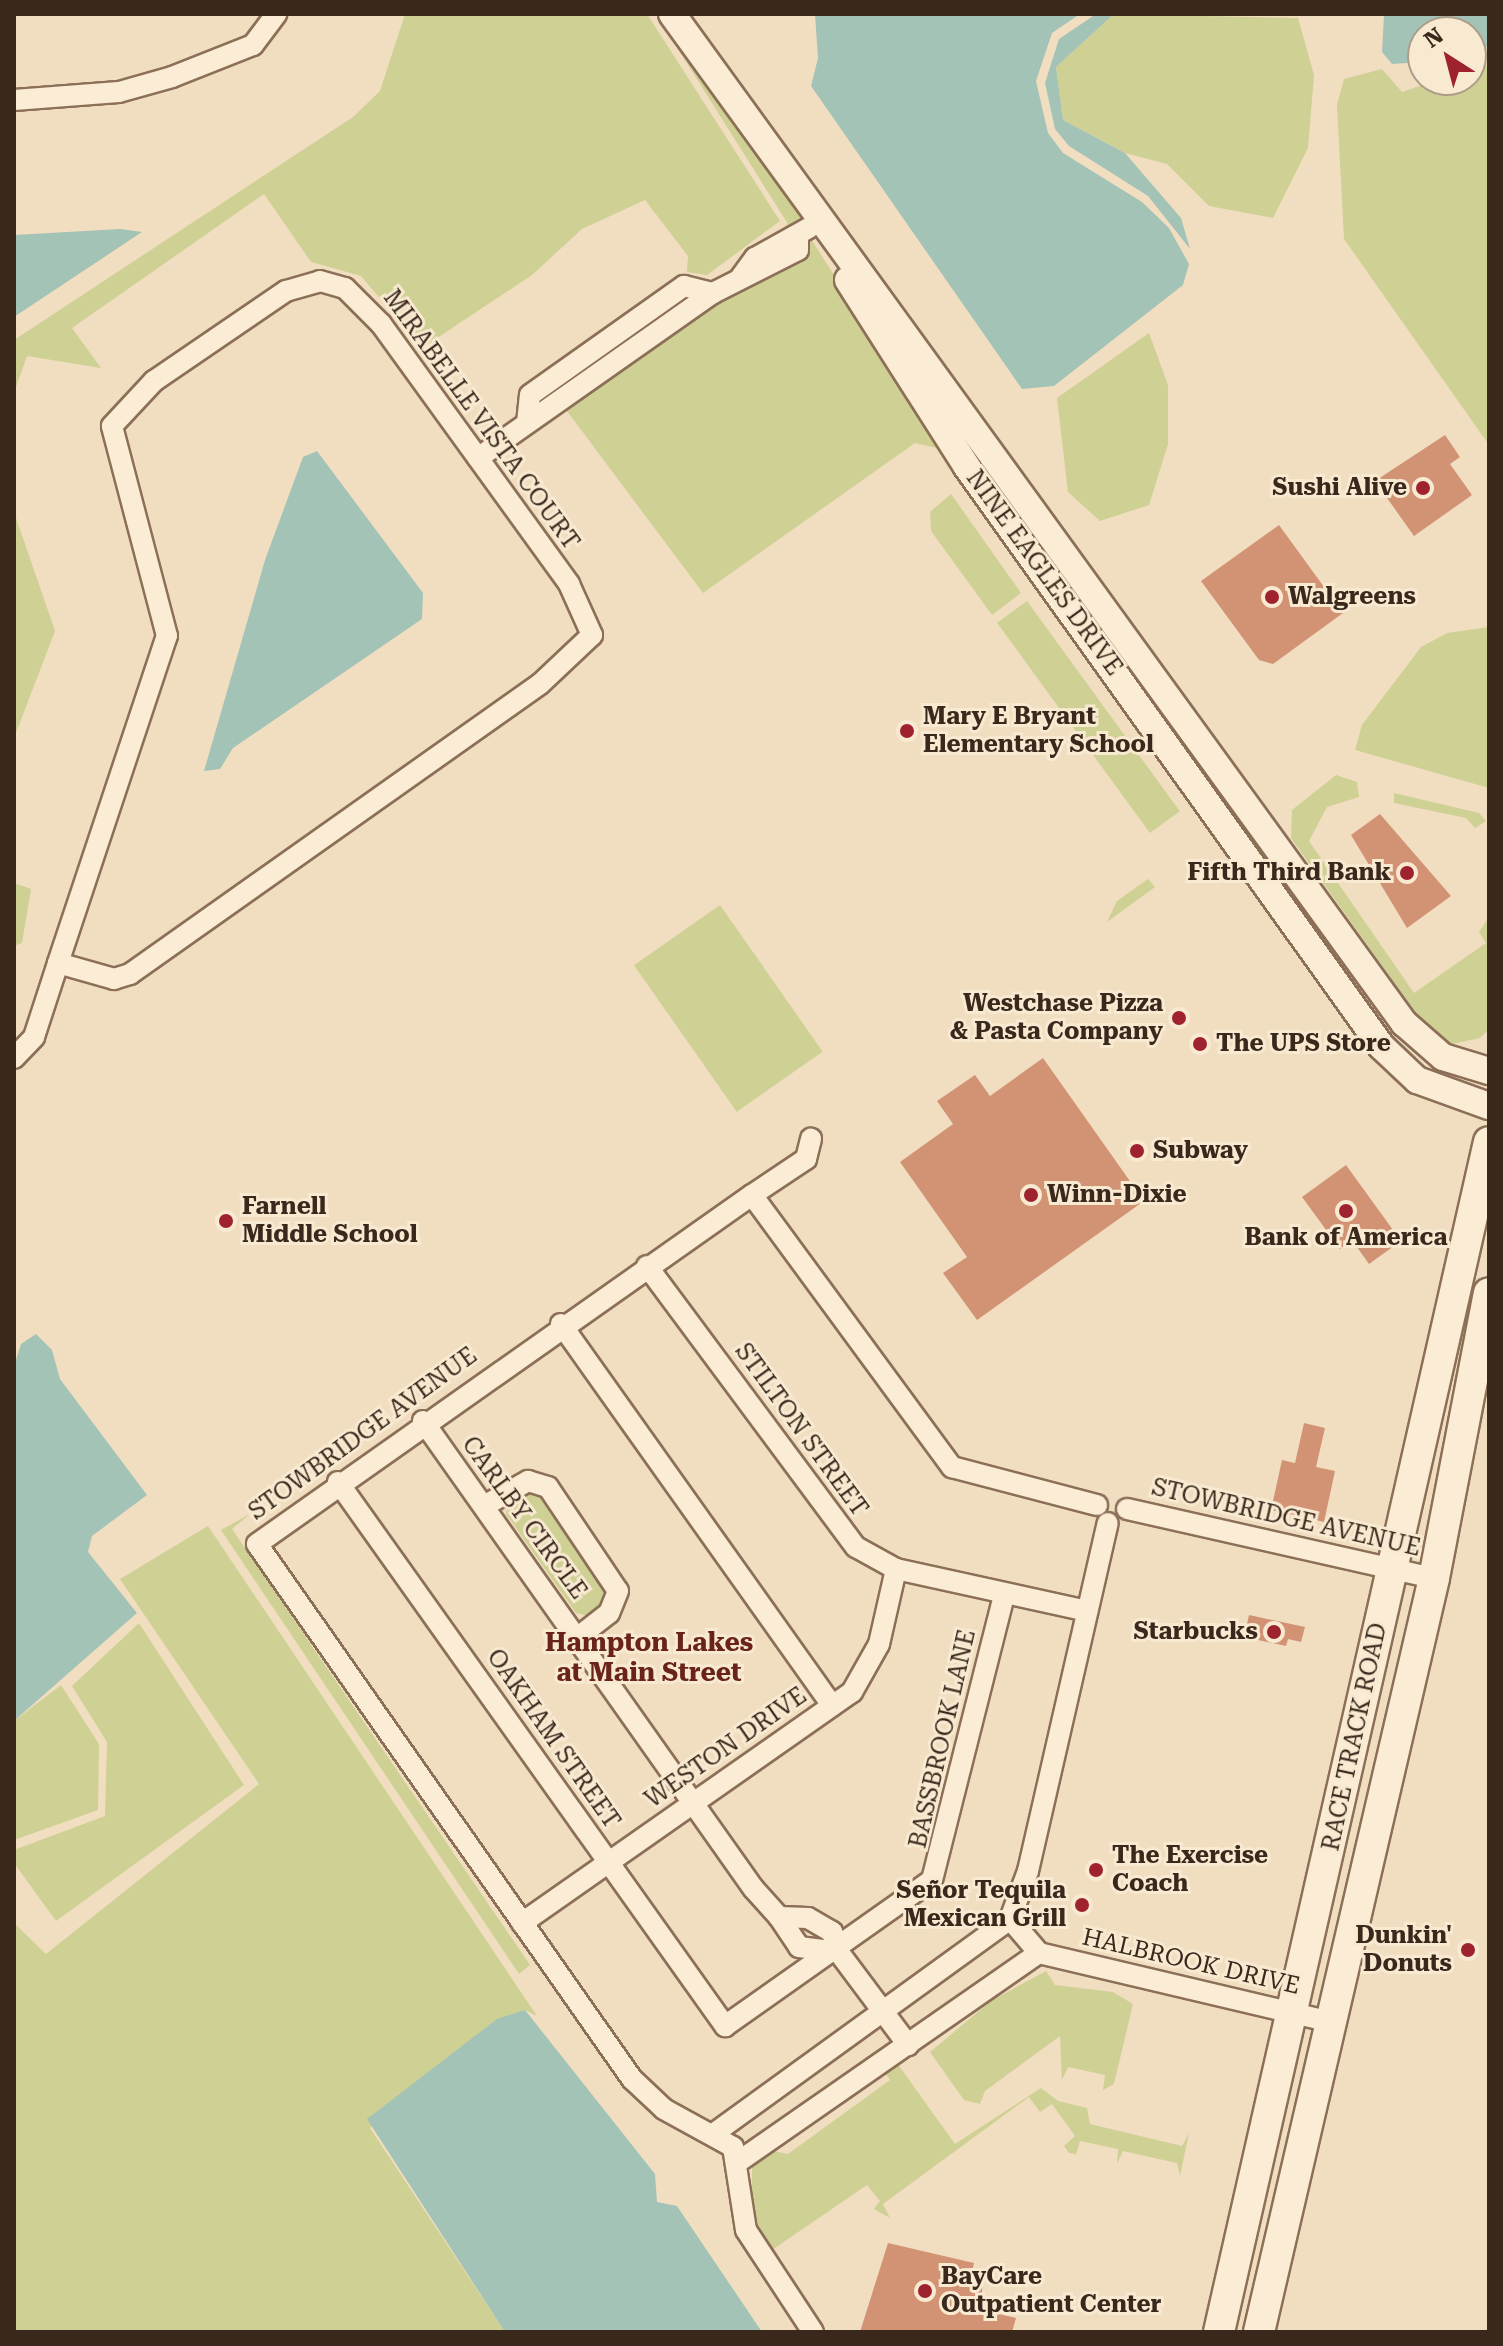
<!DOCTYPE html>
<html>
<head>
<meta charset="utf-8">
<style>
	body { margin:0 }
	#map { position:relative; width:1503px; height:2346px; overflow:hidden; background:#f1dec1; font-family:"Roboto Serif",serif }
	div>[style] { position:absolute }
	[style*='--x'] { left:calc(var(--x)*1px); top:calc(var(--y)*1px); width:calc(var(--w)*1px); rotate:calc(var(--a)*1deg) }
	.green>* { inset:0; background:#ced094; transform-origin:0 0 }
	.water>* { inset:0; background:#a4c3b7 }
	.building>* { inset:0; background:#d29374 }
	.roads { filter:drop-shadow(2px 0 #8c6f57) drop-shadow(-2px 0 #8c6f57) drop-shadow(0 2px #8c6f57) drop-shadow(0 -2px #8c6f57) }
	.minor>* { height:20px; margin:-10px; padding:0 10px; transform-origin:10px; border-radius:10px; background:#fbecd5 }
	.tertiary>* { height:26px; margin:-13px; padding:0 13px; transform-origin:13px; border-radius:13px; background:#fbecd5 }
	.secondary>* { height:30px; margin:-15px; padding:0 15px; transform-origin:15px; border-radius:15px; background:#fbecd5 }
	.dots>* { width:22px; height:22px; translate:-50% -50%; box-sizing:border-box; border:4px solid #f8e9d1; border-radius:50% }
	span { translate:-50% -50%; white-space:nowrap; text-align:center; line-height:1.15; -webkit-text-stroke:6px #f8e9d1; paint-order:stroke }
	.street-label { font-size:24px; color:#3a281c }
	.poi-label { font-size:24px; color:#3a281c; font-weight:700 }
	.right { translate:-100% -50%; text-align:right }
	.left { translate:0 -50%; text-align:left }
	.neighbourhood-label { font-size:26px; color:#6a2319; font-weight:700 }
	.frame { position:absolute; inset:0; border:16px solid #3a281c; pointer-events:none }
	.north { position:absolute; left:1407px; top:16px; width:80px; height:80px; box-sizing:border-box; background:#f8e9d1; border:2px solid #ac9c89; border-radius:50%; rotate:324deg; font-size:22px; font-weight:700; line-height:32px; text-align:center; color:#3a281c }
	.north::after { content:''; display:block; margin:auto; width:28px; height:36px; background:#9f232e; clip-path:polygon(50% 0,100% 100%,50% 72%,0 100%) }
</style>
</head>
<body>
<div id="map">
	<div class="green">
		<i style="clip-path:polygon(405px 14px,647px 14px,780px 221px,707px 275px,687px 272px,688px 256px,645px 200px,582px 229px,532px 275px,422px 348px,361px 276px,311px 262px,264px 194px,72px 328px,101px 368px,27px 356px,14px 393px,14px 340px,353px 117px,380px 91px)"></i>
		<i style="clip-path:polygon(656px 14px,807px 221px,813px 242px,945px 450px,915px 443px,703px 593px,561px 403px,788px 224px)"></i>
		<i style="clip-path:polygon(1114px 14px,1298px 18px,1314px 75px,1308px 148px,1273px 218px,1209px 206px,1167px 164px,1125px 153px,1063px 120px,1056px 67px)"></i>
		<i style="clip-path:polygon(1489px 65px,1489px 445px,1344px 239px,1337px 105px,1344px 79px,1382px 69px,1402px 92px,1437px 80px,1471px 80px,1471px 70px)"></i>
		<i style="clip-path:polygon(1149px 333px,1168px 385px,1168px 444px,1149px 505px,1100px 521px,1068px 492px,1057px 398px)"></i>
		<i style="clip-path:polygon(951px 494px,1021px 593px,992px 615px,931px 531px,930px 512px)"></i>
		<i style="clip-path:polygon(14px 512px,55px 631px,14px 738px)"></i>
		<i style="left:1027px;top:601px;width:260px;height:37px;rotate:54deg"></i>
		<i style="clip-path:polygon(1489px 627px,1489px 788px,1355px 750px,1362px 725px,1421px 647px,1447px 633px)"></i>
		<i style="clip-path:polygon(1336px 775px,1357px 782px,1359px 797px,1327px 807px,1309px 841px,1414px 993px,1486px 943px,1479px 932px,1489px 917px,1489px 1029px,1480px 1038px,1452px 1044px,1426px 1027px,1291px 838px,1292px 810px)"></i>
		<i style="clip-path:polygon(1394px 793px,1479px 813px,1486px 821px,1475px 828px,1466px 818px,1394px 803px)"></i>
		<i style="clip-path:polygon(1148px 879px,1155px 887px,1107px 922px,1117px 901px)"></i>
		<i style="clip-path:polygon(14px 883px,31px 889px,22px 943px,14px 946px)"></i>
		<i style="left:720px;top:905px;width:179px;height:105px;rotate:55deg"></i>
		<i style="clip-path:polygon(525px 1490px,537px 1493px,608px 1592px,607px 1603px,590px 1616px,576px 1613px,506px 1514px,508px 1502px)"></i>
		<i style="clip-path:polygon(250px 1514px,232px 1529px,530px 1965px,519px 1974px,221px 1530px)"></i>
		<i style="clip-path:polygon(208px 1526px,537px 2016px,525px 2010px,370px 2128px,505px 2332px,14px 2332px,14px 1923px,46px 1954px,259px 1784px,120px 1579px)"></i>
		<i style="clip-path:polygon(139px 1623px,244px 1785px,56px 1921px,14px 1863px,14px 1850px,105px 1816px,107px 1742px,72px 1686px)"></i>
		<i style="clip-path:polygon(61px 1685px,99px 1744px,98px 1810px,14px 1840px,14px 1721px)"></i>
		<i style="clip-path:polygon(1046px 1971px,1055px 1985px,1113px 1992px,1133px 2004px,1114px 2084px,1103px 2090px,1105px 2075px,1068px 2067px,1062px 2080px,1060px 2036px,985px 2091px,980px 2104px,964px 2100px,930px 2052px,991px 2001px)"></i>
		<i style="clip-path:polygon(897px 2063px,955px 2144px,1041px 2088px,1058px 2101px,1087px 2108px,1090px 2124px,1182px 2146px,1189px 2133px,1180px 2176px,1177px 2163px,1123px 2151px,1117px 2164px,1118px 2149px,1080px 2141px,1076px 2154px,1069px 2153px,1064px 2146px,1075px 2136px,1052px 2104px,1040px 2112px,1029px 2097px,883px 2204px,890px 2218px,874px 2209px,880px 2201px,867px 2185px,772px 2250px,752px 2213px,752px 2164px,768px 2150px,788px 2154px,890px 2080px,884px 2071px)"></i>
	</div>
	<div class="water">
		<i style="clip-path:polygon(815px 14px,1080px 14px,1052px 33px,1036px 81px,1048px 133px,1063px 153px,1142px 202px,1169px 228px,1189px 264px,1183px 285px,1054px 386px,1022px 389px,811px 86px,818px 58px)"></i>
		<i style="clip-path:polygon(1096px 14px,1114px 14px,1056px 67px,1063px 120px,1125px 153px,1181px 218px,1190px 249px,1148px 196px,1069px 146px,1055px 129px,1045px 83px,1059px 39px)"></i>
		<i style="clip-path:polygon(1384px 14px,1489px 14px,1489px 46px,1471px 50px,1471px 32px,1423px 32px,1423px 62px,1392px 64px,1382px 52px)"></i>
		<i style="clip-path:polygon(120px 229px,142px 232px,14px 317px,14px 235px)"></i>
		<i style="clip-path:polygon(317px 451px,423px 593px,422px 619px,233px 748px,220px 769px,204px 771px,265px 560px,303px 457px)"></i>
		<i style="clip-path:polygon(36px 1334px,52px 1350px,60px 1379px,147px 1495px,92px 1536px,88px 1552px,137px 1613px,14px 1721px,14px 1366px,21px 1344px)"></i>
		<i style="clip-path:polygon(525px 2010px,655px 2174px,657px 2202px,677px 2206px,762px 2332px,505px 2332px,367px 2119px,497px 2019px)"></i>
	</div>
	<div class="building">
		<i style="clip-path:polygon(1445px 435px,1460px 457px,1450px 464px,1472px 495px,1414px 536px,1375px 481px)"></i>
		<i style="clip-path:polygon(1279px 525px,1343px 613px,1273px 664px,1259px 660px,1201px 581px)"></i>
		<i style="clip-path:polygon(1380px 814px,1451px 896px,1407px 928px,1351px 835px)"></i>
		<i style="clip-path:polygon(1043px 1058px,1144px 1201px,977px 1320px,943px 1273px,967px 1257px,900px 1162px,953px 1124px,937px 1101px,975px 1075px,990px 1096px)"></i>
		<i style="clip-path:polygon(1346px 1165px,1401px 1241px,1369px 1264px,1352px 1240px,1340px 1249px,1302px 1197px)"></i>
		<i style="clip-path:polygon(1304px 1423px,1325px 1428px,1316px 1467px,1335px 1471px,1324px 1522px,1271px 1510px,1282px 1460px,1295px 1463px)"></i>
		<i style="clip-path:polygon(1249px 1615px,1305px 1627px,1301px 1642px,1288px 1639px,1286px 1646px,1244px 1637px)"></i>
		<i style="clip-path:polygon(888px 2243px,974px 2263px,970px 2281px,982px 2283px,982px 2310px,1016px 2318px,1012px 2332px,860px 2332px)"></i>
	</div>
	<div class="roads">
		<div class="minor">
			<i style="--x:14;--y:100;--w:105;--a:-4.4"></i>
			<i style="--x:119;--y:92;--w:55;--a:-15.8"></i>
			<i style="--x:172;--y:77;--w:87;--a:-21.6"></i>
			<i style="--x:253;--y:45;--w:39;--a:-53"></i>
			<i style="--x:741;--y:277;--w:24;--a:-54"></i>
			<i style="--x:755;--y:258;--w:62;--a:-29.1"></i>
			<i style="--x:527;--y:423;--w:28;--a:-84"></i>
			<i style="--x:530;--y:395;--w:189;--a:-35.3"></i>
			<i style="--x:684;--y:286;--w:30;--a:14"></i>
			<i style="--x:478;--y:458;--w:287;--a:-35.1"></i>
			<i style="--x:713;--y:293;--w:95;--a:-26.8"></i>
			<i style="--x:798;--y:250;--w:14;--a:-90"></i>
			<i style="--x:14;--y:1058;--w:29;--a:-46"></i>
			<i style="--x:34;--y:1037;--w:78;--a:-72"></i>
			<i style="--x:58;--y:963;--w:345;--a:-71.6"></i>
			<i style="--x:167;--y:636;--w:217;--a:-104.7"></i>
			<i style="--x:112;--y:426;--w:62;--a:-47"></i>
			<i style="--x:154;--y:381;--w:160;--a:-34.3"></i>
			<i style="--x:286;--y:291;--w:35;--a:-16"></i>
			<i style="--x:320;--y:281;--w:26;--a:16"></i>
			<i style="--x:345;--y:288;--w:51;--a:45"></i>
			<i style="--x:381;--y:324;--w:321;--a:54.1"></i>
			<i style="--x:569;--y:584;--w:56;--a:65.7"></i>
			<i style="--x:592;--y:635;--w:71;--a:136.7"></i>
			<i style="--x:540;--y:684;--w:502;--a:144.73"></i>
			<i style="--x:130;--y:974;--w:17;--a:163"></i>
			<i style="--x:114;--y:979;--w:58;--a:-164.1"></i>
			<i style="--x:752;--y:1195;--w:65;--a:-33.7"></i>
			<i style="--x:806;--y:1159;--w:21;--a:-76"></i>
			<i style="--x:647;--y:1266;--w:350;--a:53.4"></i>
			<i style="--x:856;--y:1547;--w:46;--a:28.8"></i>
			<i style="--x:896;--y:1569;--w:196;--a:12.4"></i>
			<i style="--x:561;--y:1324;--w:468;--a:54.6"></i>
			<i style="--x:423;--y:1421;--w:572;--a:54.75"></i>
			<i style="--x:753;--y:1888;--w:39;--a:48"></i>
			<i style="--x:779;--y:1917;--w:29;--a:2"></i>
			<i style="--x:808;--y:1918;--w:28;--a:30"></i>
			<i style="--x:832;--y:1932;--w:19;--a:74"></i>
			<i style="--x:837;--y:1950;--w:119;--a:53.2"></i>
			<i style="--x:338;--y:1482;--w:668;--a:54.57"></i>
			<i style="--x:725;--y:2026;--w:253;--a:-35.2"></i>
			<i style="--x:932;--y:1880;--w:293;--a:-75.8"></i>
			<i style="--x:484;--y:1506;--w:51;--a:-29.6"></i>
			<i style="--x:528;--y:1481;--w:21;--a:17"></i>
			<i style="--x:548;--y:1487;--w:125;--a:56.1"></i>
			<i style="--x:618;--y:1591;--w:24;--a:112"></i>
			<i style="--x:609;--y:1613;--w:39;--a:142"></i>
			<i style="--x:1127;--y:1509;--w:315;--a:12.7"></i>
			<i style="--x:779;--y:1917;--w:36;--a:56"></i>
			<i style="--x:799;--y:1947;--w:34;--a:7"></i>
			<i style="--x:522;--y:1923;--w:403;--a:-35"></i>
			<i style="--x:852;--y:1692;--w:55;--a:-60.6"></i>
			<i style="--x:879;--y:1644;--w:77;--a:-77.2"></i>
			<i style="--x:1039;--y:1953;--w:45;--a:-130.5"></i>
			<i style="--x:1010;--y:1919;--w:51;--a:-69.4"></i>
			<i style="--x:1028;--y:1871;--w:357;--a:-77.1"></i>
			<i style="--x:1039;--y:1953;--w:300;--a:13.3"></i>
			<i style="--x:716;--y:2132;--w:363;--a:-35.9"></i>
			<i style="--x:738;--y:2162;--w:366;--a:-34.8"></i>
			<i style="--x:813;--y:2332;--w:122;--a:-123.3"></i>
			<i style="--x:746;--y:2230;--w:84;--a:-98.9"></i>
			<i style="--x:733;--y:2147;--w:79;--a:-151.2"></i>
			<i style="--x:664;--y:2109;--w:44;--a:-136.8"></i>
			<i style="--x:632;--y:2079;--w:653;--a:-125.03"></i>
			<i style="--x:257;--y:1544;--w:606;--a:-35.19"></i>
			<i style="--x:752;--y:1195;--w:338;--a:53.7"></i>
			<i style="--x:952;--y:1467;--w:150;--a:14.7"></i>
		</div>
		<div class="tertiary">
			<i style="--x:672;--y:14;--w:1247;--a:54.04"></i>
			<i style="--x:1404;--y:1023;--w:52;--a:41.1"></i>
			<i style="--x:1443;--y:1057;--w:48;--a:16.9"></i>
			<i style="--x:848;--y:280;--w:222;--a:57.5"></i>
			<i style="--x:967;--y:467;--w:712;--a:54.43"></i>
			<i style="--x:1381;--y:1046;--w:50;--a:43.4"></i>
			<i style="--x:1417;--y:1080;--w:77;--a:19.9"></i>
		</div>
		<div class="secondary">
			<i style="--x:1219;--y:2332;--w:1220;--a:-77.22"></i>
			<i style="--x:1259;--y:2332;--w:774;--a:-76.93"></i>
			<i style="--x:1434;--y:1578;--w:290;--a:-79.1"></i>
		</div>
	</div>
	<div class="dots">
		<i style="left:1423px;top:488px;background:#9f232e"></i>
		<i style="left:1272px;top:597px;background:#9f232e"></i>
		<i style="left:907px;top:731px;background:#9f232e"></i>
		<i style="left:1407px;top:873px;background:#9f232e"></i>
		<i style="left:1179px;top:1018px;background:#9f232e"></i>
		<i style="left:1200px;top:1044px;background:#9f232e"></i>
		<i style="left:1137px;top:1151px;background:#9f232e"></i>
		<i style="left:1031px;top:1195px;background:#9f232e"></i>
		<i style="left:1346px;top:1211px;background:#9f232e"></i>
		<i style="left:226px;top:1221px;background:#9f232e"></i>
		<i style="left:1274px;top:1632px;background:#9f232e"></i>
		<i style="left:1096px;top:1870px;background:#9f232e"></i>
		<i style="left:1082px;top:1905px;background:#9f232e"></i>
		<i style="left:1468px;top:1950px;background:#9f232e"></i>
		<i style="left:925px;top:2291px;background:#9f232e"></i>
	</div>
	<div class="street-label">
		<span style="left:481px;top:420px;rotate:54deg">MIRABELLE VISTA COURT</span>
		<span style="left:1044px;top:573px;rotate:54deg">NINE EAGLES DRIVE</span>
		<span style="left:801px;top:1430px;rotate:54deg">STILTON STREET</span>
		<span style="left:363px;top:1434px;rotate:-36deg">STOWBRIDGE AVENUE</span>
		<span style="left:524px;top:1518px;rotate:54deg">CARLBY CIRCLE</span>
		<span style="left:1286px;top:1518px;rotate:13deg">STOWBRIDGE AVENUE</span>
		<span style="left:1355px;top:1737px;rotate:-78deg">RACE TRACK ROAD</span>
		<span style="left:553px;top:1739px;rotate:55deg">OAKHAM STREET</span>
		<span style="left:943px;top:1739px;rotate:-77deg">BASSBROOK LANE</span>
		<span style="left:726px;top:1748px;rotate:-35deg">WESTON DRIVE</span>
		<span style="left:1191px;top:1962px;rotate:13deg">HALBROOK DRIVE</span>
	</div>
	<div class="poi-label">
		<span class="right" style="left:1407px;top:488px">Sushi Alive</span>
		<span class="left" style="left:1288px;top:597px">Walgreens</span>
		<span class="left" style="left:923px;top:731px">Mary E Bryant<br>Elementary School</span>
		<span class="right" style="left:1391px;top:873px">Fifth Third Bank</span>
		<span class="right" style="left:1163px;top:1018px">Westchase Pizza<br>&amp; Pasta Company</span>
		<span class="left" style="left:1216px;top:1044px">The UPS Store</span>
		<span class="left" style="left:1153px;top:1151px">Subway</span>
		<span class="left" style="left:1047px;top:1195px">Winn-Dixie</span>
		<span class="left" style="left:242px;top:1221px">Farnell<br>Middle School</span>
		<span style="left:1346px;top:1238px">Bank of America</span>
		<span class="right" style="left:1258px;top:1632px">Starbucks</span>
		<span class="left" style="left:1112px;top:1870px">The Exercise<br>Coach</span>
		<span class="right" style="left:1066px;top:1905px">Señor Tequila<br>Mexican Grill</span>
		<span class="right" style="left:1452px;top:1950px">Dunkin'<br>Donuts</span>
		<span class="left" style="left:941px;top:2291px">BayCare<br>Outpatient Center</span>
	</div>
	<div class="neighbourhood-label">
		<span style="left:649px;top:1658px">Hampton Lakes<br>at Main Street</span>
	</div>
	<div class="frame"></div>
	<div class="north">N</div>
</div>
</body>
</html>
